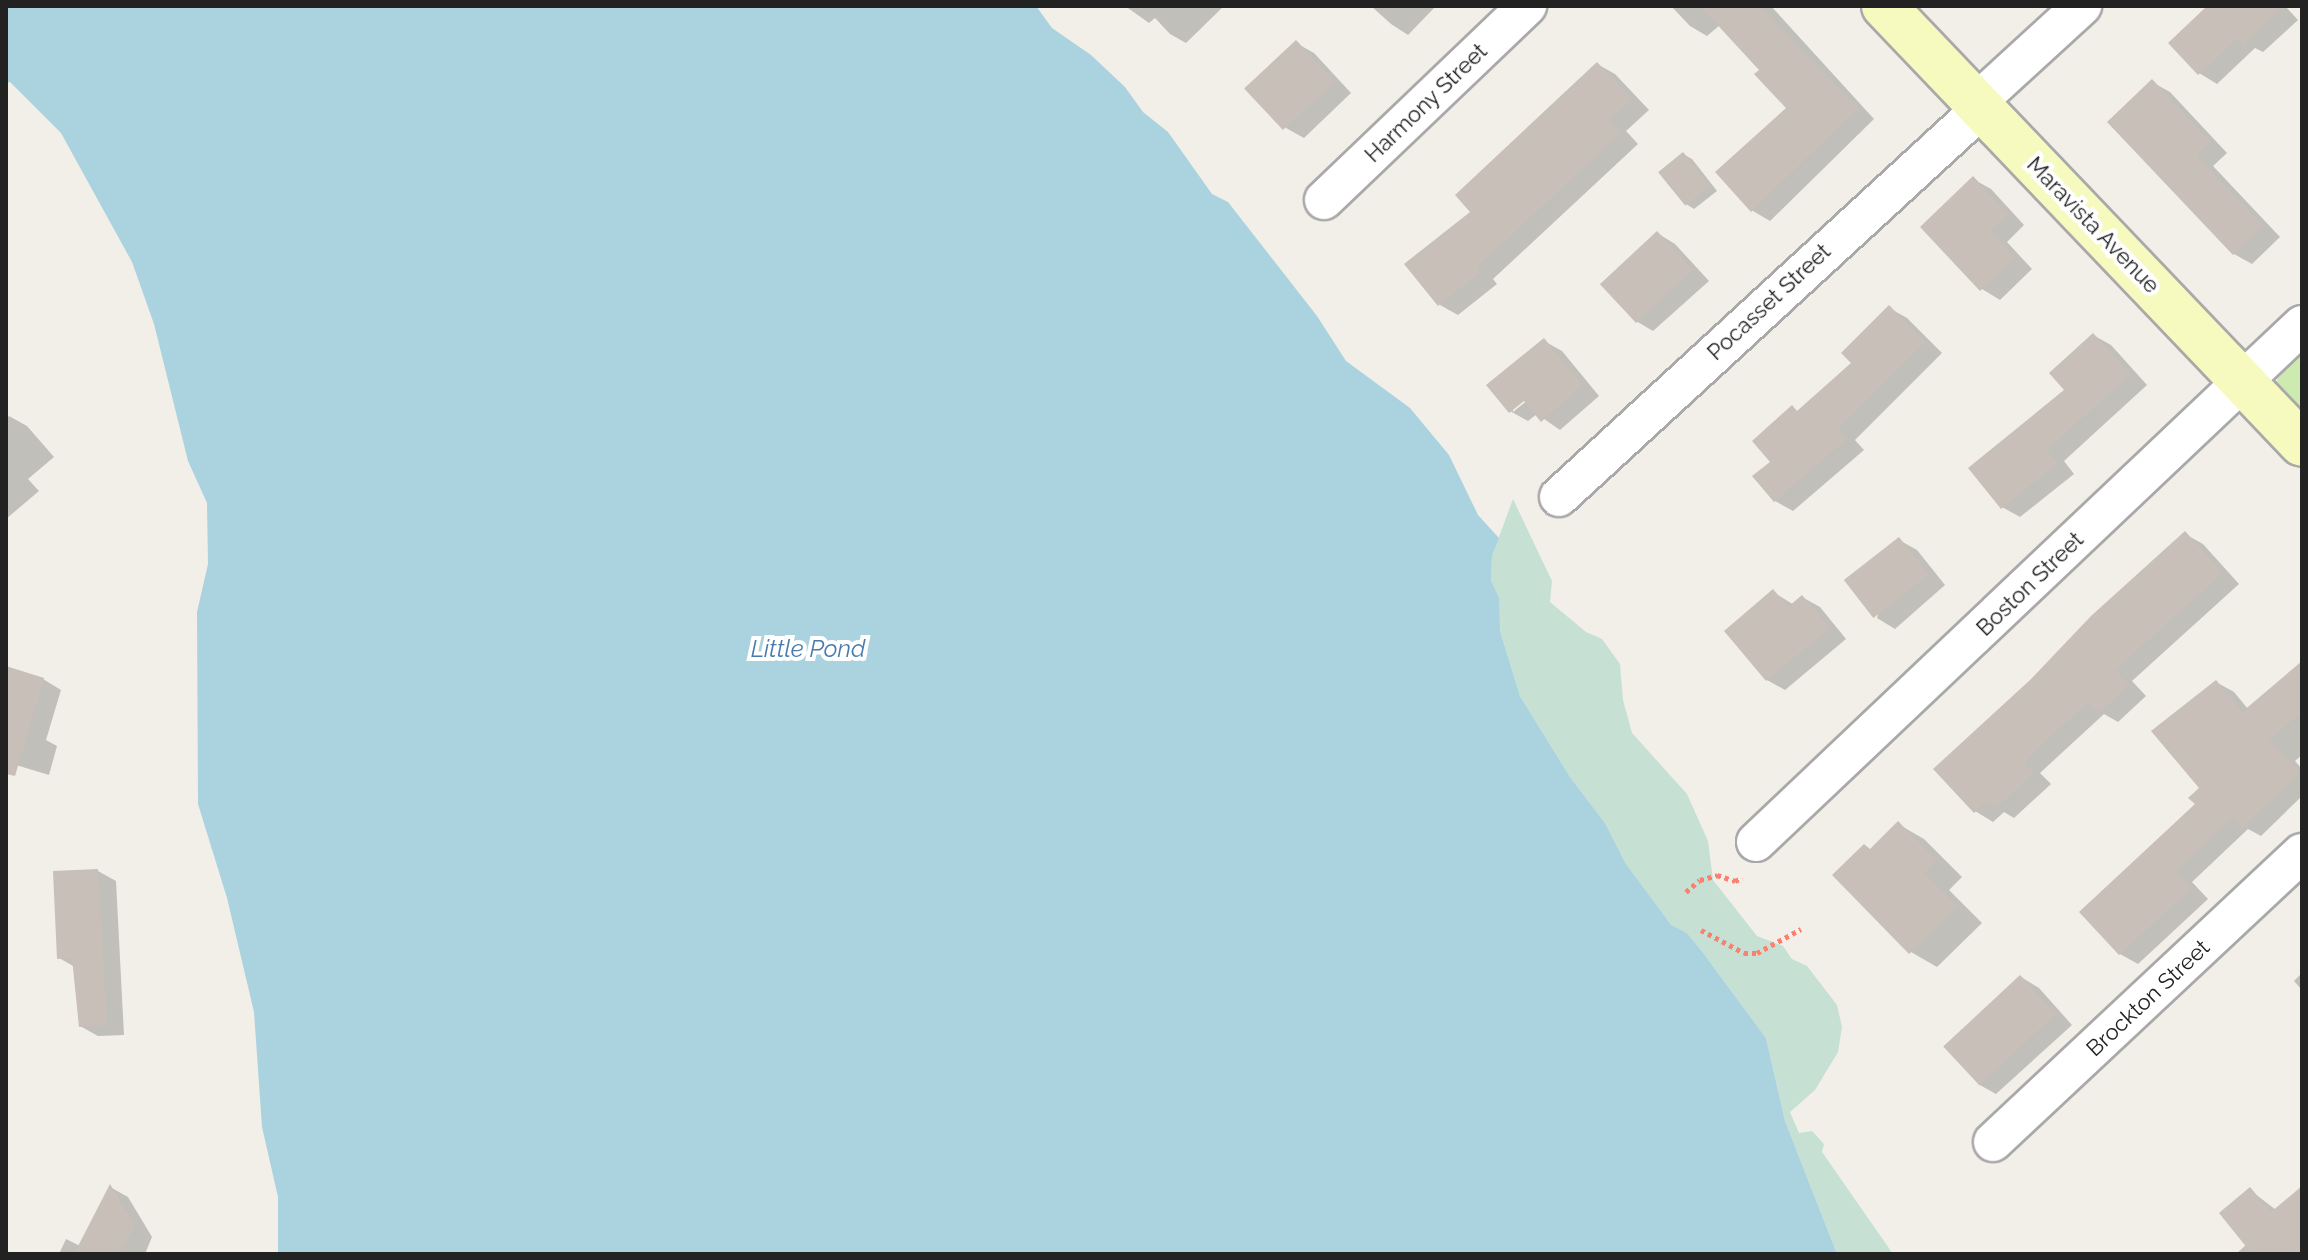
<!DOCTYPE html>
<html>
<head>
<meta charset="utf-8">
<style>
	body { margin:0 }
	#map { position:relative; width:2308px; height:1260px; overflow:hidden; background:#f2efe9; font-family:Raleway,sans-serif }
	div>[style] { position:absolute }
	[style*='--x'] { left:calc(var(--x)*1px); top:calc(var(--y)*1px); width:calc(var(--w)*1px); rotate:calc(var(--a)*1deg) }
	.grass>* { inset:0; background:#cdebb0 }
	.wetland>* { inset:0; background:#c6e0d4 }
	.water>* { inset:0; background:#aad3df }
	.shadow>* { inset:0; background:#0003 }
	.building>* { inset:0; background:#c7bfb8; transform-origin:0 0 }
	.path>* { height:5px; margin-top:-2.5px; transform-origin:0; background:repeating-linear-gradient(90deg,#fa8072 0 4px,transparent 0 8px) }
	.roads { filter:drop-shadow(2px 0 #a9a9a9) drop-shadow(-2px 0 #a9a9a9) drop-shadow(0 2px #a9a9a9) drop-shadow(0 -2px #a9a9a9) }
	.minor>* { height:38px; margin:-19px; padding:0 19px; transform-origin:19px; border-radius:19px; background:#fff }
	.secondary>* { height:44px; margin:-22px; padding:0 22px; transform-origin:22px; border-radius:22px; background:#f7fabf }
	span { translate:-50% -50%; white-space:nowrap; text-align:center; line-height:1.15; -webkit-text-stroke:8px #fff; paint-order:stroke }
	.street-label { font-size:22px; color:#222 }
	.water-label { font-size:24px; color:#4a7aab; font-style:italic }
	.frame { position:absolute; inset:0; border:8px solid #222; pointer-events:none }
</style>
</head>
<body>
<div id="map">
	<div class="grass">
		<i style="clip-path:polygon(2302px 347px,2302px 413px,2279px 389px,2277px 381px,2281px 369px)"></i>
	</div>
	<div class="wetland">
		<i style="clip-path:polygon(1513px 499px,1552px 581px,1550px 602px,1586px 632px,1602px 639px,1620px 664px,1623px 700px,1632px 733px,1687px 794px,1708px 841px,1713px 880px,1757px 936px,1783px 946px,1792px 959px,1807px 966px,1837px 1005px,1842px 1027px,1838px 1052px,1815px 1090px,1790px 1112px,1799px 1133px,1812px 1131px,1824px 1144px,1822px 1152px,1893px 1254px,1837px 1254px,1785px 1121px,1766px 1038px,1701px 950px,1687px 933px,1671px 926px,1626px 864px,1605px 823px,1570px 777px,1520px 696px,1500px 631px,1491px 581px,1492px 556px)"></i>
	</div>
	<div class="water">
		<i style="clip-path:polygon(6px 6px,1036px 6px,1052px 28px,1091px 55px,1125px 87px,1143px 112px,1168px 132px,1212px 194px,1228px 202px,1317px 316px,1346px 361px,1410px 408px,1449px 455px,1478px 515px,1499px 538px,1492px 556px,1491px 581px,1499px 598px,1500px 631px,1520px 696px,1570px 777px,1605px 823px,1626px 864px,1671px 925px,1687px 933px,1701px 950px,1766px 1038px,1785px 1121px,1837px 1254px,278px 1254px,278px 1197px,262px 1127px,254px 1012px,227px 898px,198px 804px,197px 612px,208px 564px,207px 503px,188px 461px,154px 324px,132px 262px,61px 133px,10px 82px,6px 83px)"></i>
	</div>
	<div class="shadow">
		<i style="clip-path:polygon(1125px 6px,1224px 6px,1186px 43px,1170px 34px,1155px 18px,1149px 23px)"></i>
		<i style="clip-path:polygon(1371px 6px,1436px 6px,1408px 35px,1391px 24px)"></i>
		<i style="clip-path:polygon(1671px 6px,1771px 6px,1874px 119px,1770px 221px,1753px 211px,1718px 172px,1789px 108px,1762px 70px,1720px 25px,1707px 36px,1690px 26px)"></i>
		<i style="clip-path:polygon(2210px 6px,2285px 6px,2298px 20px,2263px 52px,2255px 48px,2217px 84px,2199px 73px)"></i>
		<i style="clip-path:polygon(1296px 43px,1314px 53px,1351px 93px,1304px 138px,1286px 128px)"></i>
		<i style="clip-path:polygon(1597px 64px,1615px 74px,1649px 110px,1626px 131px,1638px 144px,1493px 279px,1497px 284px,1458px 315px,1440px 305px,1473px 212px)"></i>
		<i style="clip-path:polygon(2152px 82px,2170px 92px,2227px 153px,2213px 166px,2280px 237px,2252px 264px,2234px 254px)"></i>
		<i style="clip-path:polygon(1683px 154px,1692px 159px,1717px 191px,1694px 209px,1686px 204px)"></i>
		<i style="clip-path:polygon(1973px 179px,1991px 189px,2024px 225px,2007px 242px,2032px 269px,2000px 300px,1982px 289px,1922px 227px)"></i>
		<i style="clip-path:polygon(1657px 233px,1675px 244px,1709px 281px,1653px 331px,1636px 321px,1602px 283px)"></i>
		<i style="clip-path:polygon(1889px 308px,1907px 318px,1942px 353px,1855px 440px,1864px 450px,1793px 511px,1775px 501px,1755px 477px,1773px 462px,1792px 408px,1799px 412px,1854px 364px)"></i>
		<i style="clip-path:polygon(2093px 335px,2111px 345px,2147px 385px,2064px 461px,2074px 474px,2020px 517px,2002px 507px)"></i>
		<i style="clip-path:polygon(evenodd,1544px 341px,1562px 351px,1599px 396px,1560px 430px,1537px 414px,1528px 421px,1510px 411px,1544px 341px,1531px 393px,1533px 396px,1513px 412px,1513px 407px,1531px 393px)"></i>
		<i style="clip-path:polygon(9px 416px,27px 426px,54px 457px,28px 479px,39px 491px,6px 519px,6px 419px)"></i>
		<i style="clip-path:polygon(2185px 534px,2203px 544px,2239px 584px,2132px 681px,2146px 696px,2118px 722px,2104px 714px,2040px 773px,2051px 784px,2014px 818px,2004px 812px,1993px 822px,1975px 811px)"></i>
		<i style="clip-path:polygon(1899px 540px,1917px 550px,1945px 585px,1895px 629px,1877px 618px)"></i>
		<i style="clip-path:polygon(1773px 592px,1794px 605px,1802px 597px,1820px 607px,1846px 639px,1785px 690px,1767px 680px)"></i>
		<i style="clip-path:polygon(2302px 663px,2302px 755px,2295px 761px,2302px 769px,2302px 796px,2261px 836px,2248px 829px,2192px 882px,2208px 899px,2138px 964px,2120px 954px,2082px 913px,2198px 804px,2216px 682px,2234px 692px,2248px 709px)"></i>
		<i style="clip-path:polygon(6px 668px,43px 679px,61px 690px,46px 740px,57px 746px,49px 775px,6px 762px)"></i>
		<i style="clip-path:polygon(1898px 824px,1924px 839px,1962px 877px,1949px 890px,1982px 923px,1937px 967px,1911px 952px,1871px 850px)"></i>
		<i style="clip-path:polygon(98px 871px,116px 881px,124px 1035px,98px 1036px,80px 1026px,75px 967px,59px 958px)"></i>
		<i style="clip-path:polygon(2302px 973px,2302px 990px,2294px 981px)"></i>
		<i style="clip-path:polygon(2021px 977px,2039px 988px,2072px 1025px,1996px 1094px,1978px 1084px)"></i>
		<i style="clip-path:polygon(110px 1187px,128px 1197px,152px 1237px,145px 1254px,59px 1254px,66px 1239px,80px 1246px)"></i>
		<i style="clip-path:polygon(2250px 1190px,2276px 1210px,2302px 1197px,2302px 1254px,2236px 1254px,2247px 1244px)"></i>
	</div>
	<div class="building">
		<i style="clip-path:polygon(1700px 6px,1760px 6px,1858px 108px,1751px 212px,1715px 172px,1786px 108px,1754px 74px,1759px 70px)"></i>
		<i style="clip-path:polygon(2207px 6px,2284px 6px,2244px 44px,2238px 38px,2198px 75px,2168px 43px)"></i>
		<i style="left:1296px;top:40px;width:57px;height:71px;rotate:47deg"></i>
		<i style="clip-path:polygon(1597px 62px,1632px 99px,1609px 120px,1621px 133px,1476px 268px,1480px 273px,1438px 306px,1404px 264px,1470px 212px,1455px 195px)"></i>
		<i style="clip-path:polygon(2152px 79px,2211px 142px,2196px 155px,2264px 226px,2233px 255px,2107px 122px)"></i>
		<i style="left:1683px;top:152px;width:43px;height:32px;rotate:51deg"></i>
		<i style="clip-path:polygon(1973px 176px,2008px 214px,1990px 231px,2016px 258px,1980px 291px,1920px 227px)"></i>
		<i style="left:1657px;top:231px;width:53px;height:78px;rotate:47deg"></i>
		<i style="clip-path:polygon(1889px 305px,1925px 342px,1838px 428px,1847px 439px,1774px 502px,1752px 476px,1770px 462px,1752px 441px,1792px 405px,1797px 411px,1851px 363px,1841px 353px)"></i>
		<i style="clip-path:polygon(2093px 333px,2131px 374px,2047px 450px,2058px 463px,2001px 509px,1968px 468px,2064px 390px,2049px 373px)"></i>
		<i style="clip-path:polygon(1544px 338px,1582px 385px,1541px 422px,1524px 401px,1509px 413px,1486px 385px)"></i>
		<i style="clip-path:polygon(2185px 531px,2223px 573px,2115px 670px,2129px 685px,2099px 713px,2088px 702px,2024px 762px,2034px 773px,1995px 809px,1987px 801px,1974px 813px,1933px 769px,2030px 680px,2091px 616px)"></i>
		<i style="left:1899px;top:537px;width:48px;height:70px;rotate:52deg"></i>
		<i style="clip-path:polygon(1773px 589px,1788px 607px,1802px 595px,1830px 628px,1766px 681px,1724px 631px)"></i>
		<i style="clip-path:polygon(2302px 661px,2302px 712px,2269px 740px,2300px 772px,2242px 828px,2233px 817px,2176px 871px,2192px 888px,2119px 955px,2079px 912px,2195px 804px,2188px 798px,2199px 788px,2151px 731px,2216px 680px,2242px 712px)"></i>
		<i style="clip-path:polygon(6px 666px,44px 678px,15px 776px,6px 774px)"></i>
		<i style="clip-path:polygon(1898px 821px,1937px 861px,1924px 873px,1957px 906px,1909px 954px,1832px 875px,1864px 844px,1870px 849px)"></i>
		<i style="clip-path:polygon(98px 869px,107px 1025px,79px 1027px,72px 958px,57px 959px,53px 871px)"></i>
		<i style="left:2020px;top:975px;width:53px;height:105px;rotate:47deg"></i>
		<i style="clip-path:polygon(110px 1184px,135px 1226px,119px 1254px,74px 1254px)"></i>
		<i style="clip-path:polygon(2302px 1186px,2302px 1254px,2252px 1254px,2219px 1213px,2250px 1187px,2271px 1212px)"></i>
	</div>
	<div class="path">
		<i style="--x:1686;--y:892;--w:18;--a:-41"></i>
		<i style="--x:1700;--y:880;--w:18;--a:-16"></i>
		<i style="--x:1717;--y:875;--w:19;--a:18"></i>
		<i style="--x:1735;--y:881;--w:8;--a:-23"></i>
		<i style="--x:1701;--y:930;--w:49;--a:28.1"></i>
		<i style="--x:1744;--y:953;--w:13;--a:0"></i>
		<i style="--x:1757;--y:953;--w:50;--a:-28.6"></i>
	</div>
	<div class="roads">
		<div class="minor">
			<i style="--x:1976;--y:103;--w:144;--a:-42.5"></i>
			<i style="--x:1324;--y:200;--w:281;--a:-43.7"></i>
			<i style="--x:1559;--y:497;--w:573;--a:-42.6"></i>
			<i style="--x:1756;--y:842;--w:752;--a:-43.44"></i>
			<i style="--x:1993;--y:1142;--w:423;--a:-43.1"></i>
		</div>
		<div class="secondary">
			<i style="--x:1884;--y:6;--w:605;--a:46.34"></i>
		</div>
	</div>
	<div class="street-label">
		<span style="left:1426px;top:103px;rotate:-44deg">Harmony Street</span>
		<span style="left:2093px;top:225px;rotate:46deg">Maravista Avenue</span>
		<span style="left:1769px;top:302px;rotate:-43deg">Pocasset Street</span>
		<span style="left:2030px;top:584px;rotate:-44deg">Boston Street</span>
		<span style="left:2148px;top:998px;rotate:-43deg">Brockton Street</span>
	</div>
	<div class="water-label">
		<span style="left:808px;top:649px">Little Pond</span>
	</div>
	<div class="frame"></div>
</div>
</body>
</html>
